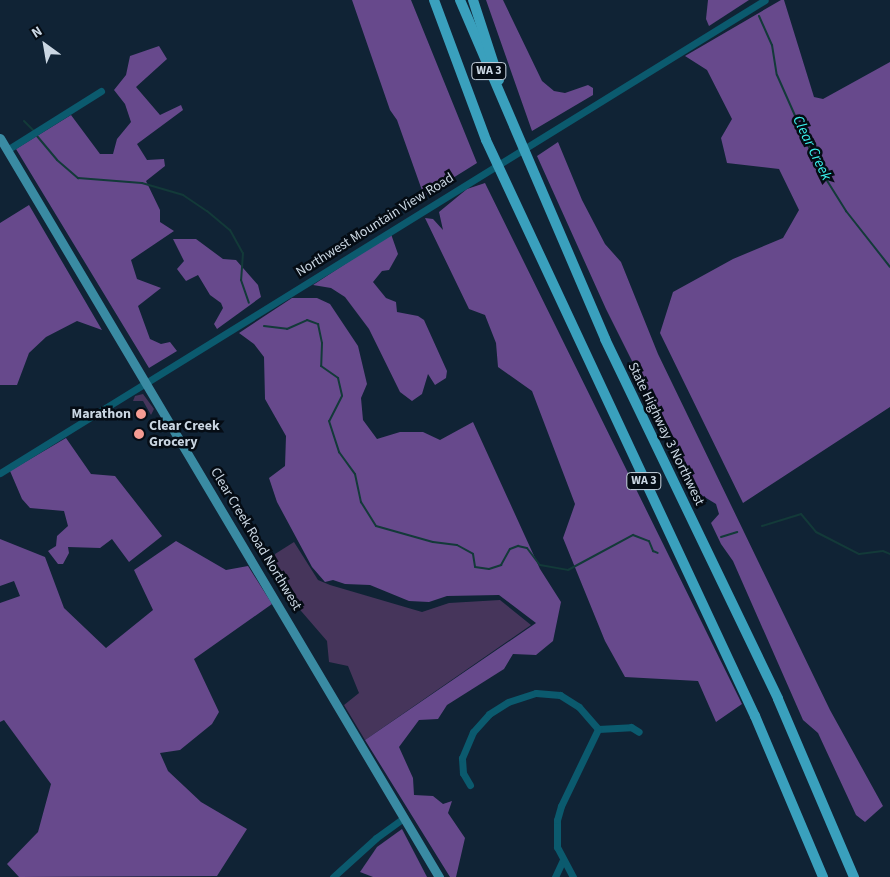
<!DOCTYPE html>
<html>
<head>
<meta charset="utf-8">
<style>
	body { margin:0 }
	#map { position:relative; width:890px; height:877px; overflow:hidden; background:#102335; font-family:"Source Sans 3",sans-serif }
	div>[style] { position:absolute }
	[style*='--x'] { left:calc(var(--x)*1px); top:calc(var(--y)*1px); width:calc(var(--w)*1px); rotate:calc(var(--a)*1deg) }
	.green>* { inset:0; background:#46355b }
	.forest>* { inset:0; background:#67498c }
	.stream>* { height:2px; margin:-1px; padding:0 1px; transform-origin:1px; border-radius:1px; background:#133a39 }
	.minor>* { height:7px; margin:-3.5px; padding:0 3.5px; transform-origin:3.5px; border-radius:3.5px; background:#0b5a6e }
	.major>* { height:9px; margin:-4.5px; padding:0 4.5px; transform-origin:4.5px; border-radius:4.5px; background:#3a8ba3 }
	.highway>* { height:10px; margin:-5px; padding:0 5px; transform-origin:5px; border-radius:5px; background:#3aa0bd }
	.dots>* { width:14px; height:14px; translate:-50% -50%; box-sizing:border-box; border:2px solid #050c14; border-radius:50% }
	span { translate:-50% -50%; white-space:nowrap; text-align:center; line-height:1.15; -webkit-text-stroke:5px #050c14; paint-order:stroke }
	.shield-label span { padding:1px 4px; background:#050c14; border:1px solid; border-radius:4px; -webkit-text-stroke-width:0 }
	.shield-label { font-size:12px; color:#cad6e2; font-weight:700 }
	.street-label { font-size:14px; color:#cad6e2 }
	.poi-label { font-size:14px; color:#cad6e2; font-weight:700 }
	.right { translate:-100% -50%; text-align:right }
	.left { translate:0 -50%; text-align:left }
	.water-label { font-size:15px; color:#3af0ec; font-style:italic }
	.north { position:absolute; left:20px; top:20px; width:50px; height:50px; -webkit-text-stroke:4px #050c14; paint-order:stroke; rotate:328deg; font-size:14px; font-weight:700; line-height:20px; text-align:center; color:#cad6e2 }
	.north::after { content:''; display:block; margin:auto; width:18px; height:22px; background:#cad6e2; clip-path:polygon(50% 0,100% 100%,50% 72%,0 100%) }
</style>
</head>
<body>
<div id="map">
	<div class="green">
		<i style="clip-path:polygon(143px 394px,154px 409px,151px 415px,143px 401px,133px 401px,135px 396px)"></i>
		<i style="clip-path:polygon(294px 542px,318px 580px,330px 585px,422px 612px,449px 603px,500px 600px,531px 625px,365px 740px,344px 705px,359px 693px,348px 666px,329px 662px,327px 641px,289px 597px,290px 589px,276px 565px,275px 554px)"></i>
	</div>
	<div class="forest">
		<i style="clip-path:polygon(352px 0,411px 0,477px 163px,424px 196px,397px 120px,390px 110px)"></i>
		<i style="clip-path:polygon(486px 0,503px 0,542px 81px,554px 91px,565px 93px,588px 85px,593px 88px,593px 95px,532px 131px)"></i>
		<i style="clip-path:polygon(708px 0,749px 0,709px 26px,706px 19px)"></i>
		<i style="clip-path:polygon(781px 0,784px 0,814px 97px,823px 99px,890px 62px,890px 407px,743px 503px,660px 333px,673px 292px,733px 259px,783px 238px,799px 210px,779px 169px,727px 163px,721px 138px,732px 119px,707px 70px,685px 56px)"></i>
		<i style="clip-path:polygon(159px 46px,167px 59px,136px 87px,160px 115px,181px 105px,183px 110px,137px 144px,147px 160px,164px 159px,165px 166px,146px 181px,160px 210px,160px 222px,174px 231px,131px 260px,137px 279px,161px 288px,138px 306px,150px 339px,161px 344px,170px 342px,177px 351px,149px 368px,16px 149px,71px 115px,100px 154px,113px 154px,117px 139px,131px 122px,125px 104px,114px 90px,126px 75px,130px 56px)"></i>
		<i style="clip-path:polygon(558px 142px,582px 200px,605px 244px,621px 262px,658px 354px,830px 710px,883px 806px,865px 822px,856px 815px,818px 733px,803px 720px,733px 561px,721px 544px,711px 523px,719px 514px,716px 504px,698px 493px,606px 309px,537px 156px)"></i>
		<i style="clip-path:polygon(485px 183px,742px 704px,716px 722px,698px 681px,625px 677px,605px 641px,563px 538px,575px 504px,532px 391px,498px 367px,496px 343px,485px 315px,469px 309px,425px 218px,433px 219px,443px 230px,439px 212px,467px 189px)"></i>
		<i style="clip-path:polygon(29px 205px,102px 330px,77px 321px,46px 337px,29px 353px,17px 385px,0 385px,0 223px)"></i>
		<i style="clip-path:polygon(391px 234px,398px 254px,389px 270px,382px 271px,373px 282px,386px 298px,396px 302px,397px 312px,418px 316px,424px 320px,447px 371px,446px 378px,435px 385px,428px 374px,422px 394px,412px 401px,400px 392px,369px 329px,345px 297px,331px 288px,313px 285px)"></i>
		<i style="clip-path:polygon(173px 239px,196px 239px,223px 259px,236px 260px,258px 285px,261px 297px,217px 329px,214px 324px,223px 308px,221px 303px,210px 295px,198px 275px,186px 281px,177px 269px,184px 261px)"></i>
		<i style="clip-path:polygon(292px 298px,317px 298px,330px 304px,358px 346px,367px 384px,361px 398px,363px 420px,377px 439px,400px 432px,423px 432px,440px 440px,473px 422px,540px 569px,561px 602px,553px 641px,536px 655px,513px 654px,504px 669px,447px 705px,438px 719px,419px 720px,399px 747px,413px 778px,414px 795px,433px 796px,443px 804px,452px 801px,448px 813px,465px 838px,456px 877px,450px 877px,365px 740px,536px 623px,499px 595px,447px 596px,429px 602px,409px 601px,370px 585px,345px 584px,333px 580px,325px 582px,312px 567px,277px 502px,269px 478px,285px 466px,286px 436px,265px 399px,264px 357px,254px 344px,239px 333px)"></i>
		<i style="clip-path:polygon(66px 438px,91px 474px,115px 476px,162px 536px,129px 562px,112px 539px,100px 548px,68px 547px,69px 553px,63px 564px,58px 564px,48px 551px,56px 546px,57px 536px,68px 526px,64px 511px,30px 508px,22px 499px,10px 471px)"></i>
		<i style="clip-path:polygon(0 539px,45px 557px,64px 608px,106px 648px,153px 610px,134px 570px,176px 541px,226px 570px,248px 566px,272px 604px,194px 659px,219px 712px,212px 724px,180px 750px,160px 753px,168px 771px,201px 802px,247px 829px,217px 876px,19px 877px,7px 864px,38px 832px,51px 784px,4px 720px,0 722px,0 603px,20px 596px,14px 581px,0 586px)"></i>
		<i style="clip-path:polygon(402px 829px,427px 877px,373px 877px,360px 872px,377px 847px)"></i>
	</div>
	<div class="stream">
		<i style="--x:759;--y:16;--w:32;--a:66"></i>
		<i style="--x:772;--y:45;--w:30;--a:81"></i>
		<i style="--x:777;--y:75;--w:96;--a:66.1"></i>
		<i style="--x:816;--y:163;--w:57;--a:58"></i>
		<i style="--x:846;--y:211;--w:71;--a:51.8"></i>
		<i style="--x:24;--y:121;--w:13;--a:45"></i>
		<i style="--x:37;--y:136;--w:31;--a:50"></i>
		<i style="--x:57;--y:160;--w:28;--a:41"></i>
		<i style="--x:78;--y:178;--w:64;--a:4.5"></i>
		<i style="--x:142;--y:183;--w:43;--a:16.3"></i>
		<i style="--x:183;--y:195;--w:29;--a:34"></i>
		<i style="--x:207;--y:211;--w:30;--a:40"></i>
		<i style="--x:230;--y:230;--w:26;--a:61"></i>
		<i style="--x:243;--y:253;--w:27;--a:94"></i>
		<i style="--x:241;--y:280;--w:24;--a:71"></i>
		<i style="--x:264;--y:326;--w:23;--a:7"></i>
		<i style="--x:287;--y:329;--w:22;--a:-24"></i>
		<i style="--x:307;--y:320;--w:12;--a:20"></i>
		<i style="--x:318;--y:324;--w:19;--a:78"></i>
		<i style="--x:322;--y:343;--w:23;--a:92"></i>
		<i style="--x:321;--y:366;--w:21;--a:35"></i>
		<i style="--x:338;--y:378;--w:18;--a:77"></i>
		<i style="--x:342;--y:396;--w:28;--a:117"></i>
		<i style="--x:329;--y:421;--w:33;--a:72"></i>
		<i style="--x:339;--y:452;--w:27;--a:54"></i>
		<i style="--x:355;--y:474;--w:29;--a:78"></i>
		<i style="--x:361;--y:502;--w:28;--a:58"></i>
		<i style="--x:376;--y:526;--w:59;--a:15.7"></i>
		<i style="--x:433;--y:542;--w:24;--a:7"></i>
		<i style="--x:457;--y:545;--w:18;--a:29"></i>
		<i style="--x:473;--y:554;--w:13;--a:81"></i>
		<i style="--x:475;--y:567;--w:14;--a:8"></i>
		<i style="--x:489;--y:569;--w:13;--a:-18"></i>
		<i style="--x:501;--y:565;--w:18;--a:-61"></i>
		<i style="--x:510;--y:549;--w:9;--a:-21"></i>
		<i style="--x:518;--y:546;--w:9;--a:13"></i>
		<i style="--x:527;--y:548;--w:21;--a:53"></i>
		<i style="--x:540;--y:565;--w:28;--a:10"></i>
		<i style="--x:568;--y:570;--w:74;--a:-28.3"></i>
		<i style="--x:633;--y:535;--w:17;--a:21"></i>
		<i style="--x:649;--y:541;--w:11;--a:68"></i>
		<i style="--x:653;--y:551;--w:5;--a:22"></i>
		<i style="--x:762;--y:526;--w:41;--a:-17.1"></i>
		<i style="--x:801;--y:514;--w:23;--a:50"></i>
		<i style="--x:816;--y:532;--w:48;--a:27.1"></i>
		<i style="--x:859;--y:554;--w:24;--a:-7"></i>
		<i style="--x:883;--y:551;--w:8;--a:23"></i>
		<i style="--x:721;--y:537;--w:17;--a:-17"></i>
	</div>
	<div class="minor">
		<i style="--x:7;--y:150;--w:111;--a:-32.1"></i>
		<i style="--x:0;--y:473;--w:899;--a:-31.73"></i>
		<i style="--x:598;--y:729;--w:33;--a:-3"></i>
		<i style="--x:631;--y:727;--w:9;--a:32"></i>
		<i style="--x:470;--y:785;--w:14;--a:-120"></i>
		<i style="--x:463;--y:773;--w:15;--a:-94"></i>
		<i style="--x:462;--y:758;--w:28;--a:-67"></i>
		<i style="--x:473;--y:732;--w:24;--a:-48"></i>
		<i style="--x:489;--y:714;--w:22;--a:-32"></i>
		<i style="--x:508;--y:702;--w:29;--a:-18"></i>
		<i style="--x:536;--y:693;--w:24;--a:5"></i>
		<i style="--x:560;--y:695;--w:22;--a:32"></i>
		<i style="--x:579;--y:707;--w:29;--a:49"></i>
		<i style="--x:333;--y:877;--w:58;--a:-42.2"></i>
		<i style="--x:376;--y:838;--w:34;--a:-36"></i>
		<i style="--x:555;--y:877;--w:19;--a:-65"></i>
		<i style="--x:573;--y:877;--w:34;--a:-118"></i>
		<i style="--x:557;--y:847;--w:27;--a:-90"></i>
		<i style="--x:557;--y:820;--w:15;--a:-74"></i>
		<i style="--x:561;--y:806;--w:85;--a:-64.3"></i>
	</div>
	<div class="major">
		<i style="--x:0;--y:138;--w:860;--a:59.29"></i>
	</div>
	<div class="highway">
		<i style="--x:434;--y:0;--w:149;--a:69.6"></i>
		<i style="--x:486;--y:140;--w:636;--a:64.97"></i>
		<i style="--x:755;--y:716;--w:175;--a:67.1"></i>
		<i style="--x:460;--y:0;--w:369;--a:66.8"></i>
		<i style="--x:605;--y:339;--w:399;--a:64.3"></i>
		<i style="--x:778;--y:699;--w:194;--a:66.9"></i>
		<i style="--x:473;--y:0;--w:84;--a:72"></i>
	</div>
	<div class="dots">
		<i style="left:141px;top:414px;background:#f59c93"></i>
		<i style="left:139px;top:434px;background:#f59c93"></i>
	</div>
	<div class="shield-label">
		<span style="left:489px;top:71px">WA 3</span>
		<span style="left:644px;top:481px">WA 3</span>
	</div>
	<div class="street-label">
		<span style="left:375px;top:225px;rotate:-32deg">Northwest Mountain View Road</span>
		<span style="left:666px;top:434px;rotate:64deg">State Highway 3 Northwest</span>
		<span style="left:256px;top:539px;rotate:59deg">Clear Creek Road Northwest</span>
	</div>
	<div class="poi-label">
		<span class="right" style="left:131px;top:414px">Marathon</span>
		<span class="left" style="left:149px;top:434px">Clear Creek<br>Grocery</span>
	</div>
	<div class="water-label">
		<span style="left:812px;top:148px;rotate:64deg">Clear Creek</span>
	</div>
	<div class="north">N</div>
</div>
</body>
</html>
